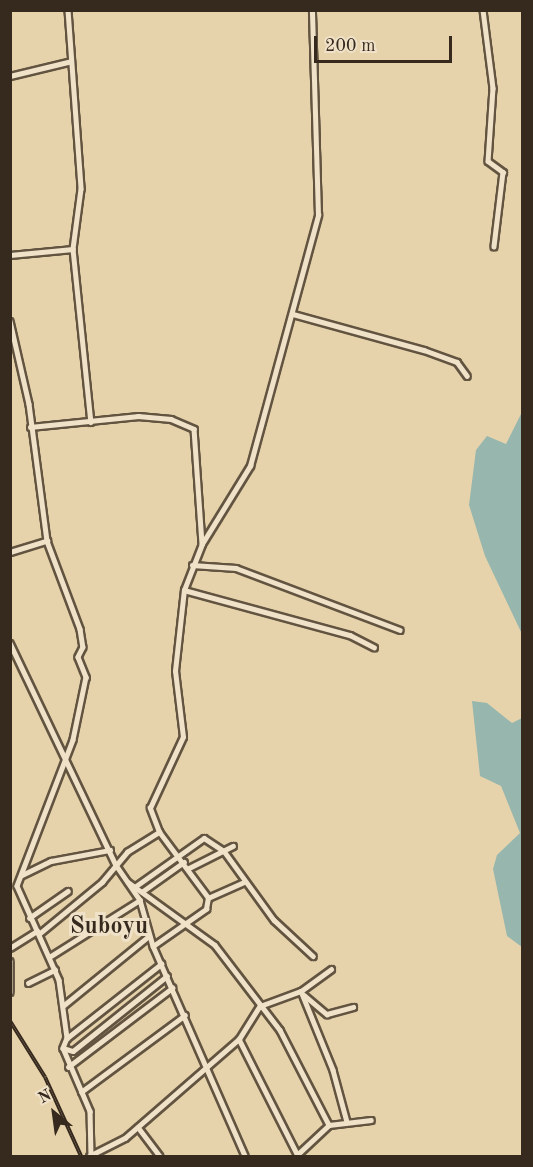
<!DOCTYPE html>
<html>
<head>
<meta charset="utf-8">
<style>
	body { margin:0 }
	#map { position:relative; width:533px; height:1167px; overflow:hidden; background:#e6d3ab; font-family:"Old Standard TT",serif }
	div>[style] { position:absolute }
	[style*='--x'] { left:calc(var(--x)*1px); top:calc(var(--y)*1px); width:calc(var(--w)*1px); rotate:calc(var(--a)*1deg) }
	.water>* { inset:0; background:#97b7ae }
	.roads { filter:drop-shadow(2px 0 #625440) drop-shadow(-2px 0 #625440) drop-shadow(0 2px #625440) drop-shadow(0 -2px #625440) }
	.minor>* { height:4.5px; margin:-2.25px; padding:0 2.25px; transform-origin:2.25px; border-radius:2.25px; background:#efe2c8 }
	.rail>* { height:4px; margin-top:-2px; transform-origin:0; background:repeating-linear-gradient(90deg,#efe2c8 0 4.5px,#36291d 0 9px); box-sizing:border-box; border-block:2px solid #36291d }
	span { translate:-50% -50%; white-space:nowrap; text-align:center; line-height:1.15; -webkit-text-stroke:6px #efe2c8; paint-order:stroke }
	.quarter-label { font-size:24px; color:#36291d; font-weight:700 }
	.frame { position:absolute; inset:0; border:12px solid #36291d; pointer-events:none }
	.north { position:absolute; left:24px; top:1083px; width:60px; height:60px; -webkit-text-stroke:4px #efe2c8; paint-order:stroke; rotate:331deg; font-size:16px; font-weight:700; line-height:24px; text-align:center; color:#36291d }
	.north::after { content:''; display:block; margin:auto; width:21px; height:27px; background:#36291d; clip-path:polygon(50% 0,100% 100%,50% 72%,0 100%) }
	.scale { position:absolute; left:314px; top:36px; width:138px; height:27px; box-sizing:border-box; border:3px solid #36291d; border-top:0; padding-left:8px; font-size:18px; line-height:21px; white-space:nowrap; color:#36291d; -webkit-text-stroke:4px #efe2c8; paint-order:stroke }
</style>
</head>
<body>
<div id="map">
	<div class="water">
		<i style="clip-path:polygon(522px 412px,522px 634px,485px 556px,469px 505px,476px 450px,487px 436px,506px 444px)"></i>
		<i style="clip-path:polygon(472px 701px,487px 703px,512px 723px,522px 718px,522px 947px,507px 936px,493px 869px,497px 855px,520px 833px,501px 786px,480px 776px)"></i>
	</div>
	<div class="roads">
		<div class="minor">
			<i style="--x:68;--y:10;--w:179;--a:85.8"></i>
			<i style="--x:81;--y:189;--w:61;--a:97.6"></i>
			<i style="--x:73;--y:249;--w:174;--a:84.1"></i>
			<i style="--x:483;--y:10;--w:79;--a:82.7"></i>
			<i style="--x:493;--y:88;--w:73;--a:93.9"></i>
			<i style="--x:488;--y:161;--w:19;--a:36"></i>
			<i style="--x:503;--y:172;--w:75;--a:96.9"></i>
			<i style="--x:10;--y:76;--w:60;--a:-13.6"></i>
			<i style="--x:10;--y:255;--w:63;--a:-5.4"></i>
			<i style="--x:293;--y:314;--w:136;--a:15.4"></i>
			<i style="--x:424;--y:350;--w:35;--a:20"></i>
			<i style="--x:457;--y:362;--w:17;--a:54"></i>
			<i style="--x:10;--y:321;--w:85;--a:77.1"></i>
			<i style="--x:29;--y:404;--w:138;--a:82.5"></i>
			<i style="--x:47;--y:541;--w:94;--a:69.4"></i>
			<i style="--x:80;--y:629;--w:18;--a:81"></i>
			<i style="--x:83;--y:647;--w:11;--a:117"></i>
			<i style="--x:78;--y:657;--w:22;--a:68"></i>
			<i style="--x:86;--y:677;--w:64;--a:101.7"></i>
			<i style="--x:73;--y:740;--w:156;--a:111"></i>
			<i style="--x:17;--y:886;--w:103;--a:65.9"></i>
			<i style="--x:59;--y:980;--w:59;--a:82.1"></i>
			<i style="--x:67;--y:1038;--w:11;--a:112"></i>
			<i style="--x:63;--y:1048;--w:69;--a:66.8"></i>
			<i style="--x:90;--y:1111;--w:45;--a:88.7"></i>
			<i style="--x:30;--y:427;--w:109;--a:-5.8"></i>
			<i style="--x:138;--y:416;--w:33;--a:5"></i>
			<i style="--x:171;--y:419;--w:25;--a:23"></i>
			<i style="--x:194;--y:429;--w:115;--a:86"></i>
			<i style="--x:10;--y:552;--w:39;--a:-17"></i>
			<i style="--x:192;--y:565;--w:44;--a:3.9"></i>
			<i style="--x:236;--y:568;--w:175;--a:20.7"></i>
			<i style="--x:184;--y:590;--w:172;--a:15.2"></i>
			<i style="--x:350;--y:635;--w:27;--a:27"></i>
			<i style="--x:10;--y:643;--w:246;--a:64.5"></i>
			<i style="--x:116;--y:865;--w:42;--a:55.6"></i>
			<i style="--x:140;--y:900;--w:48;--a:74.2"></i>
			<i style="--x:153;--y:946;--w:229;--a:66.3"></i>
			<i style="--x:189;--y:868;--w:49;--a:-26.6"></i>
			<i style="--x:22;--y:875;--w:32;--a:-26"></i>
			<i style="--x:51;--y:861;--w:60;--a:-10.6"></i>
			<i style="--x:128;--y:882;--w:107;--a:35.9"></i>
			<i style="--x:215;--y:945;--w:107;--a:52.6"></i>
			<i style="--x:280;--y:1030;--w:107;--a:62.7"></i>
			<i style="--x:136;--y:886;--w:83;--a:-35.2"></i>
			<i style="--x:204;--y:838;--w:24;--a:33"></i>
			<i style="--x:224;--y:851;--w:85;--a:54.1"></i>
			<i style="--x:274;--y:920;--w:53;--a:42.7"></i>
			<i style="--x:143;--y:891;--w:50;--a:-35.3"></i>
			<i style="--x:208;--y:898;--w:39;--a:-24"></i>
			<i style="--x:29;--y:918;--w:47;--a:-34.7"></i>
			<i style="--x:39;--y:934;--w:82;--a:-39.5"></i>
			<i style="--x:102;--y:882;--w:39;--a:-50"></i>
			<i style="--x:127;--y:852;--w:38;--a:-32"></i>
			<i style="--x:153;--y:946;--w:65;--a:-34.9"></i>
			<i style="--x:206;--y:909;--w:11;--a:-80"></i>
			<i style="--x:208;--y:898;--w:82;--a:-126.6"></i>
			<i style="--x:159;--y:832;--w:26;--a:-111"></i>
			<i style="--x:150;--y:808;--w:78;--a:-65.1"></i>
			<i style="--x:183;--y:737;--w:66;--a:-96.9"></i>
			<i style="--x:175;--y:671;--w:81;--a:-83.7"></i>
			<i style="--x:184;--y:590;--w:49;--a:-68.6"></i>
			<i style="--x:202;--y:544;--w:92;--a:-58.4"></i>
			<i style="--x:250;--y:466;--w:260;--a:-74.8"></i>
			<i style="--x:318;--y:215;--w:205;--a:-91.7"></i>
			<i style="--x:10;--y:948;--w:32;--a:-32"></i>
			<i style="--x:51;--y:956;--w:105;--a:-32.2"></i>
			<i style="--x:10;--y:961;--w:31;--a:90"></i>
			<i style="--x:28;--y:983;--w:30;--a:-26"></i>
			<i style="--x:301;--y:991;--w:85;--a:67.9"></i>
			<i style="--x:333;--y:1070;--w:54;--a:74.9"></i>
			<i style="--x:304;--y:995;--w:30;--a:40"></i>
			<i style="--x:327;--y:1014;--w:27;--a:-15"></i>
			<i style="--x:64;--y:1005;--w:109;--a:-39.1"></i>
			<i style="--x:67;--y:1038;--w:120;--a:-38.2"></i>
			<i style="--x:239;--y:1039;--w:131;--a:63.2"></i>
			<i style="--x:63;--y:1048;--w:10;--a:17"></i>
			<i style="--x:73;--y:1051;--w:120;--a:-38.6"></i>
			<i style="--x:68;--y:1067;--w:131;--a:-37.2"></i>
			<i style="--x:81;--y:1092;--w:129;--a:-36.5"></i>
			<i style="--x:138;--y:1127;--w:36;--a:53"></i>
			<i style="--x:297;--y:1155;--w:44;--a:-43.2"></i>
			<i style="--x:329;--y:1125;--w:42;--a:-6.8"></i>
			<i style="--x:89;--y:1156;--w:40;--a:-26.6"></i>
			<i style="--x:125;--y:1138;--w:151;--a:-41"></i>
			<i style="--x:239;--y:1039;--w:39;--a:-58"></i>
			<i style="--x:260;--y:1006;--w:44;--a:-20.1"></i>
			<i style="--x:301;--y:991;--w:37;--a:-36"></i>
		</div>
	</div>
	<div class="rail">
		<i style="--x:10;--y:1021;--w:66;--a:58"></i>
		<i style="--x:45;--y:1077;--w:87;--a:65.5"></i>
	</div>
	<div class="quarter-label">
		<span style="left:109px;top:928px">Suboyu</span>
	</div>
	<div class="frame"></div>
	<div class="north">N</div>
	<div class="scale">200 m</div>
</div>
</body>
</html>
